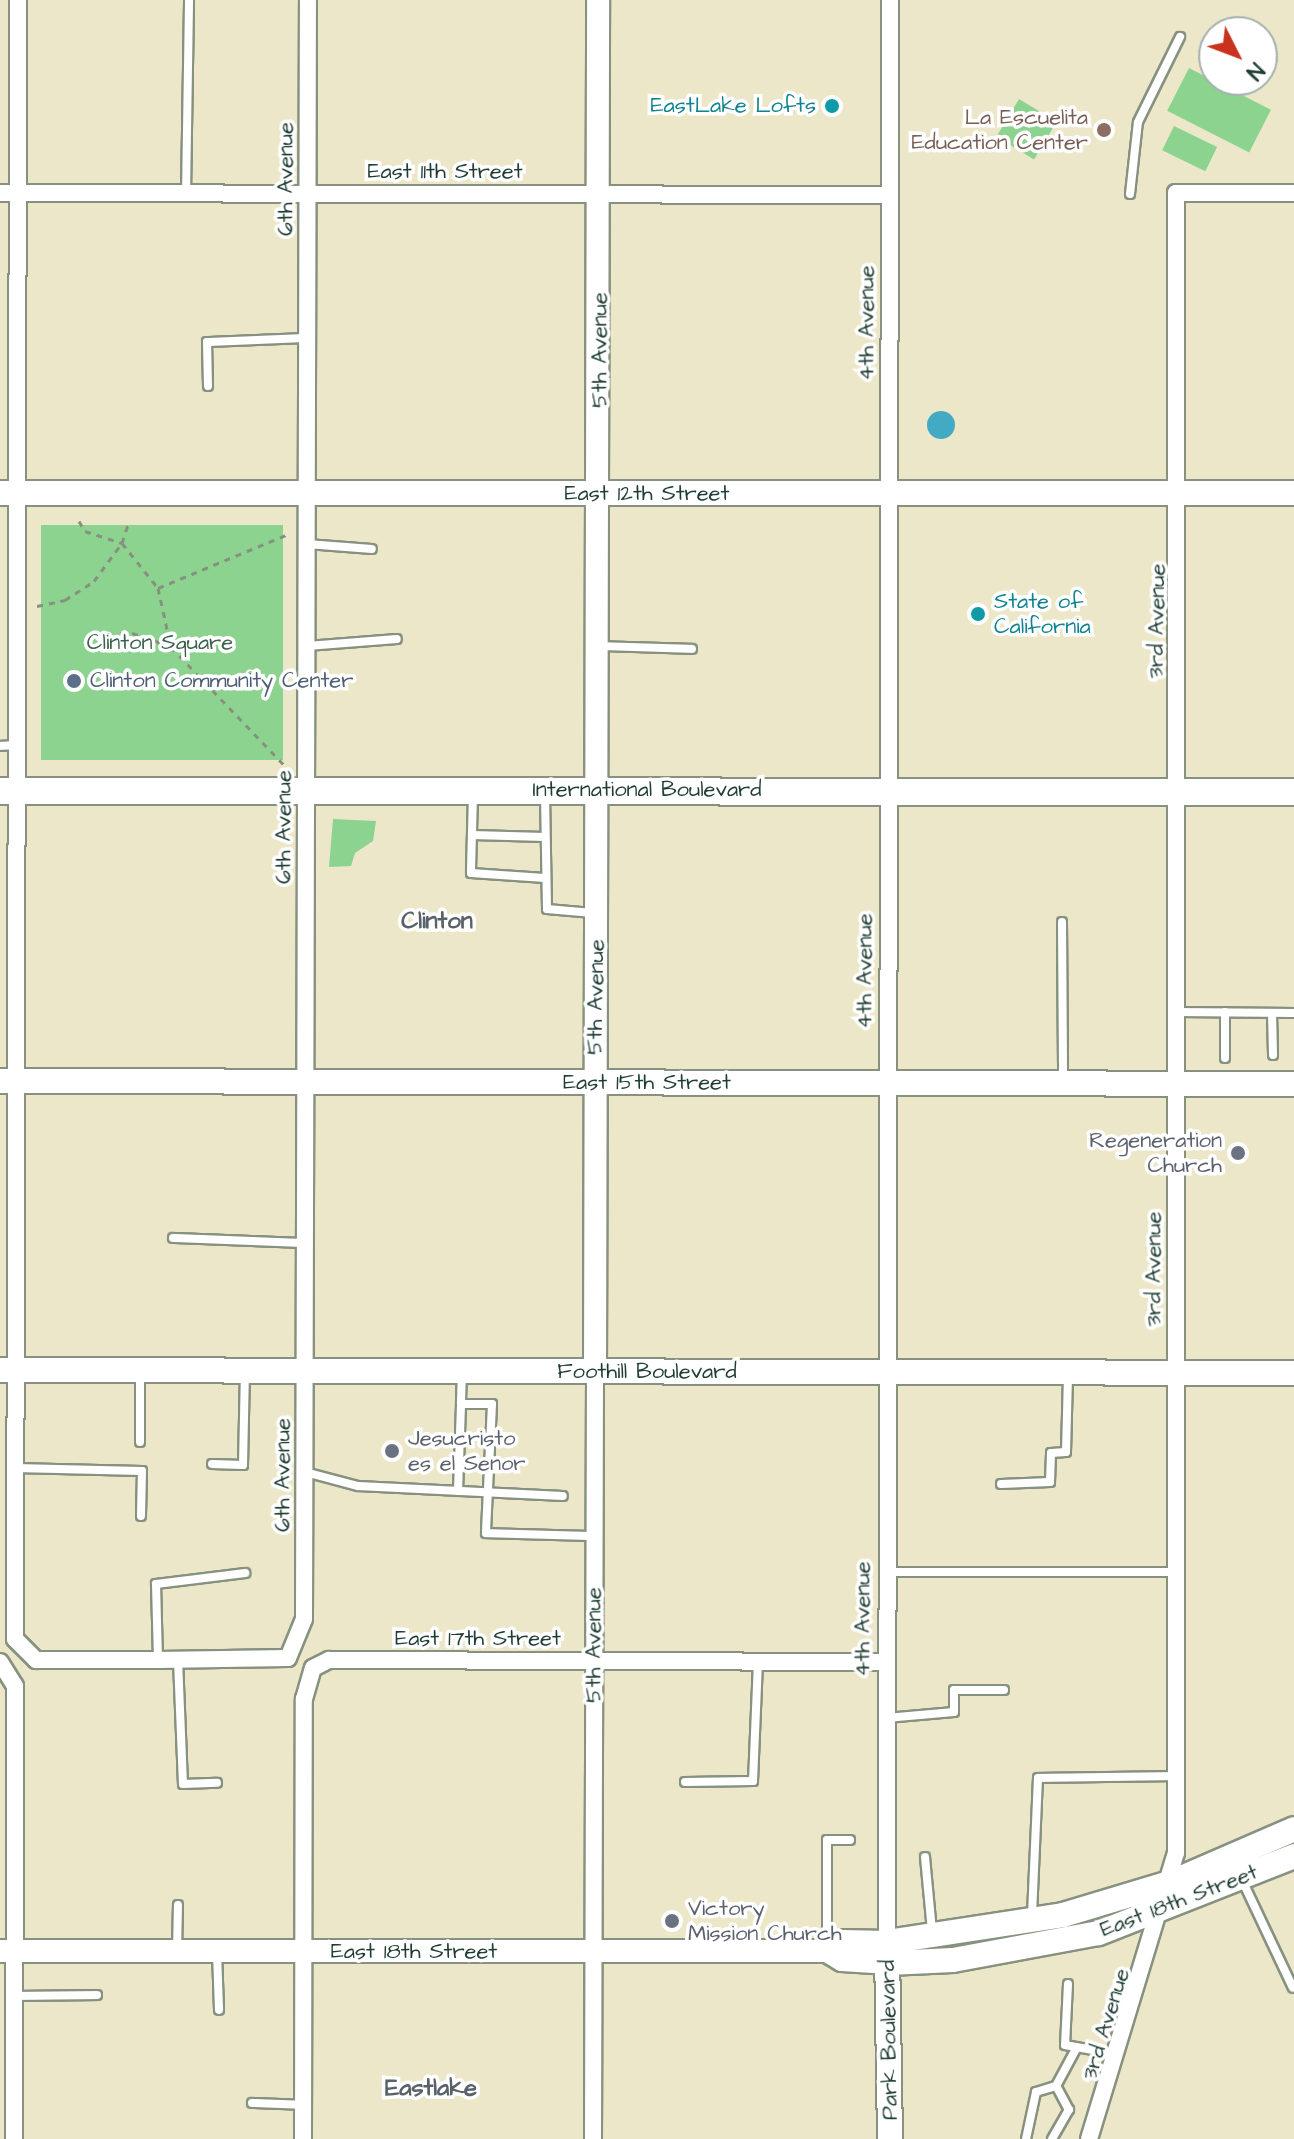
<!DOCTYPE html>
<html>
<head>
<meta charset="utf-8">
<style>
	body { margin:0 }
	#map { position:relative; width:1294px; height:2139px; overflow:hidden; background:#ede7ca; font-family:"Architects Daughter",sans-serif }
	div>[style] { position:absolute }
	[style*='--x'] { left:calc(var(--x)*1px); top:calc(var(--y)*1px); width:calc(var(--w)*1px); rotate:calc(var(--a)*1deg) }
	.green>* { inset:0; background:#8bd38f; transform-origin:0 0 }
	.water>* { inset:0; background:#42aac2 }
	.round { border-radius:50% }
	.path>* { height:3px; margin-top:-1.5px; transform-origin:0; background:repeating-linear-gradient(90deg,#86927f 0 6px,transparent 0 12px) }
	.roads { filter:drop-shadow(2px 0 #86927f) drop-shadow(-2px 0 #86927f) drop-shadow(0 2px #86927f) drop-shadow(0 -2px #86927f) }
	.service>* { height:8px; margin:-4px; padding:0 4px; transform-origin:4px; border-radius:4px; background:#fff }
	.minor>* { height:16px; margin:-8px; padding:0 8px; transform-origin:8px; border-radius:8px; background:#fff }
	.tertiary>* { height:22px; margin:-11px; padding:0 11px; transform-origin:11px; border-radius:11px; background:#fff }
	.secondary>* { height:24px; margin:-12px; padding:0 12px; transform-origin:12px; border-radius:12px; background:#fff }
	.primary>* { height:26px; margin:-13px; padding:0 13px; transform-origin:13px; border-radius:13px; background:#fff }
	.dots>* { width:22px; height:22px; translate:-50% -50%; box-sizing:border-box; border:4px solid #fff; border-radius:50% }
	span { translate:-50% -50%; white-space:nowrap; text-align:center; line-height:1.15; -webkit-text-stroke:7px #fff; paint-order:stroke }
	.culture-label { font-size:22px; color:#0d838f }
	.right { translate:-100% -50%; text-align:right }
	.left { translate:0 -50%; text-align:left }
	.education-label { font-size:22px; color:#785e54 }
	.street-label { font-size:22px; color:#1f3d34 }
	.park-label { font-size:22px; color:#3a624b }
	.service-label { font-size:22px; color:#4e5e75 }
	.worship-label { font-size:22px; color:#5b616d }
	.neighbourhood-label { font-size:24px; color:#596169; font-weight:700 }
	.north { position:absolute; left:1198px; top:16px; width:80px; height:80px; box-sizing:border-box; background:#fff; border:2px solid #a5b1ae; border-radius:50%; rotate:132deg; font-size:22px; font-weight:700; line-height:32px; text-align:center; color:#1f3d34 }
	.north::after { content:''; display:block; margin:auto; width:28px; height:36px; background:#c8321e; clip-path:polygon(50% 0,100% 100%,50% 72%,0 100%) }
</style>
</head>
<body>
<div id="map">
	<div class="green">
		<i style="left:1189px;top:68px;width:92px;height:48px;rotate:27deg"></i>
		<i style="left:1019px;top:99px;width:44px;height:44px;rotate:31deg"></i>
		<i style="left:1174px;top:126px;width:48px;height:27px;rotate:26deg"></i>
		<i style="left:41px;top:525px;width:242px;height:235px"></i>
		<i style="clip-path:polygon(333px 819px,376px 821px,373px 841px,355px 853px,351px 866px,329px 867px)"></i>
	</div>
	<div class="water">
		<i class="round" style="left:927px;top:411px;width:28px;height:28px"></i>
	</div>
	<div class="path">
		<i style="--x:79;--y:521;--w:12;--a:59"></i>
		<i style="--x:85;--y:531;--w:39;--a:18"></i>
		<i style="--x:122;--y:543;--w:23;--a:-72"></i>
		<i style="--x:158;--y:588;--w:139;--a:-22.5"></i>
		<i style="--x:37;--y:606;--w:29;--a:-12"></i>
		<i style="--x:65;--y:600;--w:35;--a:-33"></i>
		<i style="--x:94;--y:581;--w:47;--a:-53.6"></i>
		<i style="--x:122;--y:543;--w:58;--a:51.3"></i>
		<i style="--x:158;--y:588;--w:60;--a:77.6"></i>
		<i style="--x:171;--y:647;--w:165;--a:46.2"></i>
		<i style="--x:120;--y:644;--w:11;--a:-90"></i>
		<i style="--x:120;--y:633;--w:12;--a:0"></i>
		<i style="--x:132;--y:633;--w:40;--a:18.9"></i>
	</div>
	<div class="roads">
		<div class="service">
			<i style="--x:186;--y:194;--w:194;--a:-89.1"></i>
			<i style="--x:1130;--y:194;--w:72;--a:-83.7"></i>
			<i style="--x:1138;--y:122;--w:95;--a:-63.7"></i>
			<i style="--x:208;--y:386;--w:44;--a:-91.3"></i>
			<i style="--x:207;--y:342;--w:100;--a:-2.3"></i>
			<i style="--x:307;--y:544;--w:65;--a:4.4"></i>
			<i style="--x:307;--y:646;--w:90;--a:-4.4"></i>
			<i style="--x:599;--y:646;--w:93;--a:1.8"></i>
			<i style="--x:0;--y:746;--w:19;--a:-3"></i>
			<i style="--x:473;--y:794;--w:79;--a:91.5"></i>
			<i style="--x:471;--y:873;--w:74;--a:3.9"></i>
			<i style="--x:545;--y:794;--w:115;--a:89"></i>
			<i style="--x:547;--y:909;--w:46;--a:5"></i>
			<i style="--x:472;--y:835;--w:73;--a:1.6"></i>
			<i style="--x:1062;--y:922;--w:157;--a:89.6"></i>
			<i style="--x:1177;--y:1012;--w:117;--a:0.5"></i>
			<i style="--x:1272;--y:1013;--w:42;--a:88.6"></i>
			<i style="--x:1225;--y:1058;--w:46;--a:-90"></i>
			<i style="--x:173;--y:1238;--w:132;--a:2.2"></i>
			<i style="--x:140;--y:1371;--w:71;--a:90"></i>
			<i style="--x:462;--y:1372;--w:32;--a:92"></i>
			<i style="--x:461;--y:1404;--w:31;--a:0"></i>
			<i style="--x:492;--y:1404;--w:129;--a:92.7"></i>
			<i style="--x:486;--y:1533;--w:109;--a:1.6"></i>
			<i style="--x:212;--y:1464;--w:31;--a:2"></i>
			<i style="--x:243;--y:1465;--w:93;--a:-88.8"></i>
			<i style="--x:15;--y:1468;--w:127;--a:1.4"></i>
			<i style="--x:142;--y:1471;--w:45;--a:91.3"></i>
			<i style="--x:305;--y:1472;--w:55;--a:14.8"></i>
			<i style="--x:358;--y:1486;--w:205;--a:2.8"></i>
			<i style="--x:1001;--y:1484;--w:49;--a:-2.3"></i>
			<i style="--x:1050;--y:1482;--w:29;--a:-88"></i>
			<i style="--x:1051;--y:1453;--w:15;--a:-4"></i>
			<i style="--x:1066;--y:1452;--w:78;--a:-88.5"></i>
			<i style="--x:458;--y:1491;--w:87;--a:-88"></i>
			<i style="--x:888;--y:1572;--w:287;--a:0"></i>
			<i style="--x:158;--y:1660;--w:76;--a:-91.5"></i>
			<i style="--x:156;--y:1584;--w:90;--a:-7"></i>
			<i style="--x:178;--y:1660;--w:124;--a:87.7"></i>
			<i style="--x:183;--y:1784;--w:34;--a:-2"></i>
			<i style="--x:886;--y:1718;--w:68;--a:-5"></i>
			<i style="--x:954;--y:1712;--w:22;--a:-90"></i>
			<i style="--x:954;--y:1690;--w:50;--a:0"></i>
			<i style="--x:685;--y:1782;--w:68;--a:-0.8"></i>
			<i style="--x:753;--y:1781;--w:119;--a:-87.6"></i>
			<i style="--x:925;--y:1857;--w:74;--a:84.6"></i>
			<i style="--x:1242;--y:1880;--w:119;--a:64.7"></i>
			<i style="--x:1032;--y:1915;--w:137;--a:-87.5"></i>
			<i style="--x:1038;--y:1778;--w:137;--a:-0.8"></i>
			<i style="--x:827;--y:1947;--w:107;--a:-90"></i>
			<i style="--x:827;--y:1840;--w:23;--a:0"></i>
			<i style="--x:177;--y:1951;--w:46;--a:-88.8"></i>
			<i style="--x:217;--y:1952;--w:58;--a:88"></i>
			<i style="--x:1068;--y:1984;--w:61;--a:92.8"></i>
			<i style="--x:1065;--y:2045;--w:51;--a:10.2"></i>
			<i style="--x:16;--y:1996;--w:81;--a:-0.7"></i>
			<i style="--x:252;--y:2103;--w:51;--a:2.2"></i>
			<i style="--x:1026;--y:2139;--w:48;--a:-78"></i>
			<i style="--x:1036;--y:2092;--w:21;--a:-17"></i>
			<i style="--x:1056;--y:2086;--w:44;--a:-61.7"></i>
			<i style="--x:1052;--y:2139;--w:34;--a:-60"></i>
			<i style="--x:1069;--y:2110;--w:27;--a:-118"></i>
		</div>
		<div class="minor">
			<i style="--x:18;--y:0;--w:1639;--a:90.1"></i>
			<i style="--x:15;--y:1639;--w:30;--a:45"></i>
			<i style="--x:36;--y:1660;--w:122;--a:0"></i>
			<i style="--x:158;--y:1660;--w:130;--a:-0.9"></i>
			<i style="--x:288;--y:1658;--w:42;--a:-67.7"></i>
			<i style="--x:304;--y:1619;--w:1619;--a:-89.86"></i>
			<i style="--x:0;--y:193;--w:890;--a:0.13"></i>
			<i style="--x:0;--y:1662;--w:28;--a:58"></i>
			<i style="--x:15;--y:1686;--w:453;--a:90.1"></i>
			<i style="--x:887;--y:1942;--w:1942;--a:-89.91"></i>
			<i style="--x:303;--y:2139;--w:440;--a:-89.9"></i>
			<i style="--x:304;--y:1699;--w:32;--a:-74"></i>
			<i style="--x:313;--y:1668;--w:18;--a:-27"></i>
			<i style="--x:329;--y:1660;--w:556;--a:0.21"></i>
			<i style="--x:593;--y:2139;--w:767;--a:-89.85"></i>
			<i style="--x:1089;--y:2139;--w:299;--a:-73.1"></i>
			<i style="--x:1176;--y:1853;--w:1660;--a:-90"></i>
			<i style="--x:1176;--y:193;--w:118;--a:0"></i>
		</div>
		<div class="tertiary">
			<i style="--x:595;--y:1372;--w:1372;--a:-89.87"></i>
			<i style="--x:0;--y:1951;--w:827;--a:0"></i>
			<i style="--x:827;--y:1951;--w:17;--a:31"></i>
			<i style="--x:842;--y:1960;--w:47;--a:3.7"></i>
			<i style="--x:827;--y:1951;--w:19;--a:-32"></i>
			<i style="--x:843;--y:1941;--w:44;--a:1.3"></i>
		</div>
		<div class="secondary">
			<i style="--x:0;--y:493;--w:1294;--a:0"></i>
			<i style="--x:0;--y:1081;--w:1294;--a:0.13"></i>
			<i style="--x:0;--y:1370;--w:1294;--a:0.13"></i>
			<i style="--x:889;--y:1963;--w:64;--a:-2.7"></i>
			<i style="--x:953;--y:1960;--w:148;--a:-10.5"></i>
			<i style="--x:1099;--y:1933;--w:210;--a:-21.5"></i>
			<i style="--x:890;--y:2139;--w:197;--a:-90.9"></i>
			<i style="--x:887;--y:1942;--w:178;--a:-8.7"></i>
			<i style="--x:1063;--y:1915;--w:112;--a:-16.7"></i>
			<i style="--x:1170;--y:1883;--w:135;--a:-23.5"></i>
		</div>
		<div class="primary">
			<i style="--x:0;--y:791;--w:1294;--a:0.04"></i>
		</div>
	</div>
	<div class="dots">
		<i style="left:832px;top:106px;background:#0f9aa8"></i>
		<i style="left:1104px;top:130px;background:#8d6e63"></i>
		<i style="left:978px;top:614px;background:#0f9aa8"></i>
		<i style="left:74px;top:681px;background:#5c6f8a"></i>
		<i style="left:1238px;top:1153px;background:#6b7280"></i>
		<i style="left:392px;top:1451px;background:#6b7280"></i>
		<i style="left:672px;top:1921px;background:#6b7280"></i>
	</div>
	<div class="culture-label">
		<span class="right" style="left:816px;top:106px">EastLake Lofts</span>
		<span class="left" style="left:994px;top:614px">State of<br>California</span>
	</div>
	<div class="education-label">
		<span class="right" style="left:1088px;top:130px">La Escuelita<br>Education Center</span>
	</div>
	<div class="street-label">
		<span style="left:445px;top:172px">East 11th Street</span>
		<span style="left:286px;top:179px;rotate:-90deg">6th Avenue</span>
		<span style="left:867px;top:323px;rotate:-90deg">4th Avenue</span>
		<span style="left:600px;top:350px;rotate:-90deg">5th Avenue</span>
		<span style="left:647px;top:494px">East 12th Street</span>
		<span style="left:1157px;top:621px;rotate:-89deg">3rd Avenue</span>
		<span style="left:647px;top:790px">International Boulevard</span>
		<span style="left:284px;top:827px;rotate:-90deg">6th Avenue</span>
		<span style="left:865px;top:971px;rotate:-90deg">4th Avenue</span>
		<span style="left:596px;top:997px;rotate:-89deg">5th Avenue</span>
		<span style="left:647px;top:1083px">East 15th Street</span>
		<span style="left:1154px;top:1269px;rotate:-90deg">3rd Avenue</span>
		<span style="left:647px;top:1372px">Foothill Boulevard</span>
		<span style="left:283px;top:1475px;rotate:-90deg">6th Avenue</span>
		<span style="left:863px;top:1619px;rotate:-90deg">4th Avenue</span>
		<span style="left:478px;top:1639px">East 17th Street</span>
		<span style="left:594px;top:1645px;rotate:-90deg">5th Avenue</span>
		<span style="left:1179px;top:1901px;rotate:-21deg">East 18th Street</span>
		<span style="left:414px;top:1952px">East 18th Street</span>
		<span style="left:1106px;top:2024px;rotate:-73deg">3rd Avenue</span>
		<span style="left:889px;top:2040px;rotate:-91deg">Park Boulevard</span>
	</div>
	<div class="park-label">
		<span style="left:160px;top:643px">Clinton Square</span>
	</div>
	<div class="service-label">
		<span class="left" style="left:90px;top:681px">Clinton Community Center</span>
	</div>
	<div class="worship-label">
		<span class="right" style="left:1222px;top:1153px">Regeneration<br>Church</span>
		<span class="left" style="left:408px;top:1451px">Jesucristo<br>es el Senor</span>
		<span class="left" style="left:688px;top:1921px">Victory<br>Mission Church</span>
	</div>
	<div class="neighbourhood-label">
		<span style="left:437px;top:922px">Clinton</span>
		<span style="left:431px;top:2089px">Eastlake</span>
	</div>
	<div class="north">N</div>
</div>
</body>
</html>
